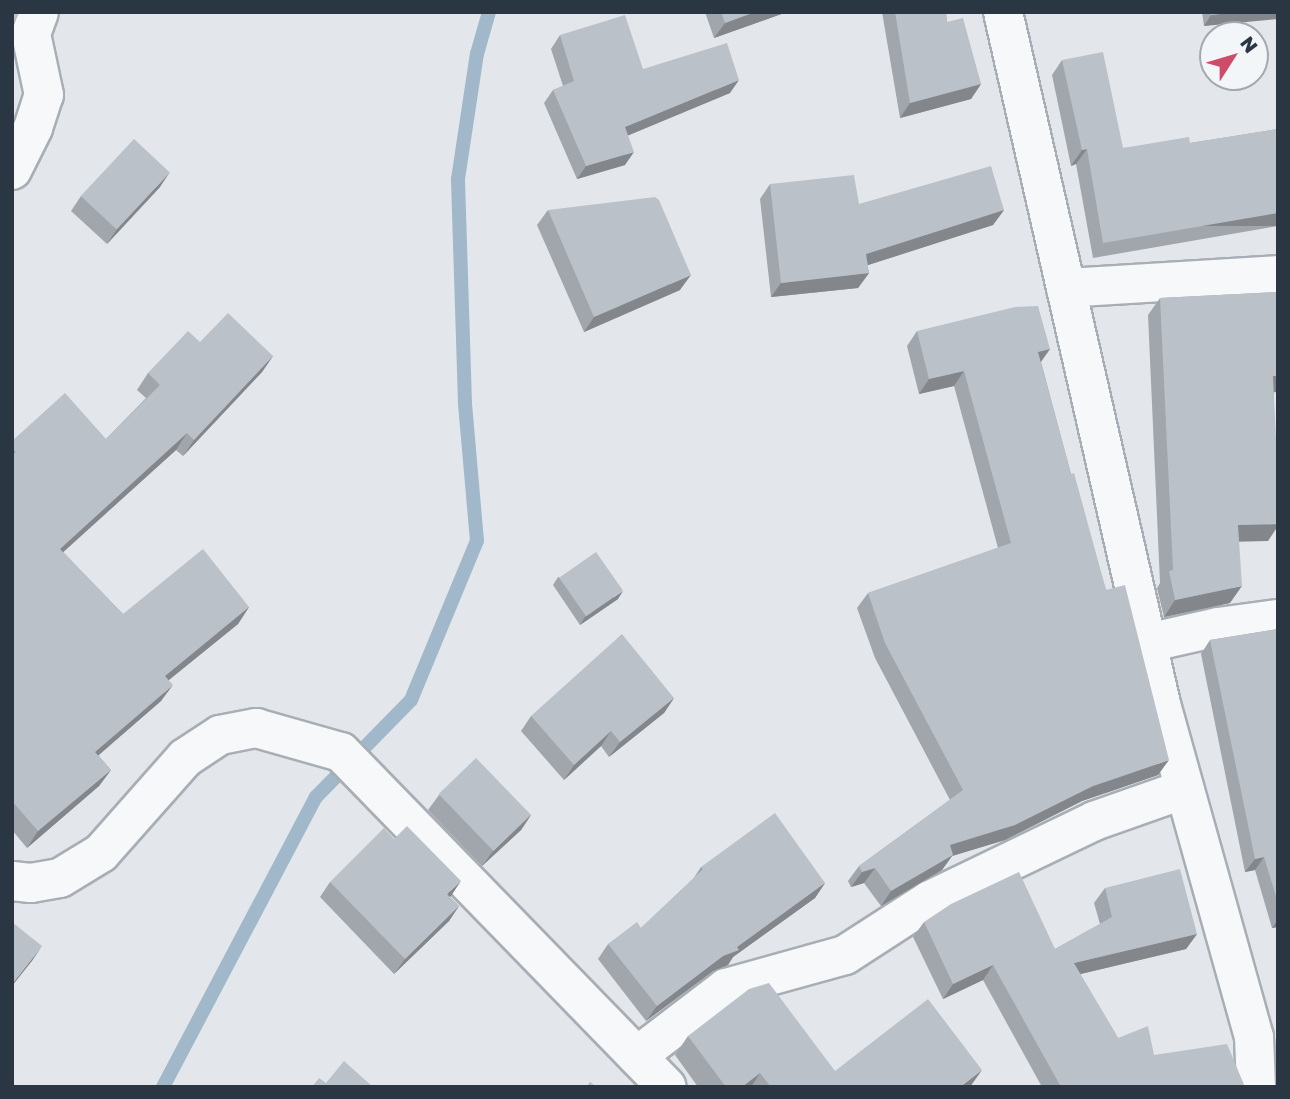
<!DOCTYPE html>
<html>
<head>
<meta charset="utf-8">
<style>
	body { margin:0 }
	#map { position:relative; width:1290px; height:1099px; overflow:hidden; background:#e3e7eb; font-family:"Golos Text",sans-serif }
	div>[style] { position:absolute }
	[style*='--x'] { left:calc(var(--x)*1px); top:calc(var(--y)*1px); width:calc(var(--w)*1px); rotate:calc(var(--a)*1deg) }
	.stream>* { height:14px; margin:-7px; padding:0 7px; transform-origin:7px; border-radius:7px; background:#a0b8ca }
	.roads { filter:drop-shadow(2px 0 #a8aeb5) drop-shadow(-2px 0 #a8aeb5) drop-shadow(0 2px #a8aeb5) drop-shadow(0 -2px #a8aeb5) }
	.minor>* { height:38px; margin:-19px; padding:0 19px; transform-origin:19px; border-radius:19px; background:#f6f8f9 }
	.wall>* { inset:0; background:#a1a6ac }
	.shaded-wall>* { inset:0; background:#83878c; transform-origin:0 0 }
	.building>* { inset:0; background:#bbc1c8; transform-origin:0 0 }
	span { translate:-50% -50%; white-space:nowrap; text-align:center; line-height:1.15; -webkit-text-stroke:7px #f3f6f8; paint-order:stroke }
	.frame { position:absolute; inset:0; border:14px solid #2b3643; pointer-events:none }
	.north { position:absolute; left:1199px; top:21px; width:70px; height:70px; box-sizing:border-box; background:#f3f6f8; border:2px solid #a3a9b0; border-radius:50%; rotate:53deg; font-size:19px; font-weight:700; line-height:28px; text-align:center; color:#2b3643 }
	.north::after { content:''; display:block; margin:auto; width:24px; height:32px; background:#cc4c6a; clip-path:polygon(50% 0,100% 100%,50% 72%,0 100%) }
</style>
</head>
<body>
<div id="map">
	<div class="stream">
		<i style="--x:163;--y:1087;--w:328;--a:-62.2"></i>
		<i style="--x:316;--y:797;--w:136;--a:-45.6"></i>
		<i style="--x:411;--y:700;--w:172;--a:-67.5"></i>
		<i style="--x:477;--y:541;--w:139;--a:-95"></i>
		<i style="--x:465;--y:403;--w:224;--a:-91.8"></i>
		<i style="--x:458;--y:179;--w:126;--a:-81.4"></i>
		<i style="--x:477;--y:54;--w:44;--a:-74.1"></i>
	</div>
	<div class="roads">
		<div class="minor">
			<i style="--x:1003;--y:12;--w:710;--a:77.14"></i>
			<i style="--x:1161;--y:704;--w:346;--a:74.4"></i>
			<i style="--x:1254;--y:1037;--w:50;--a:87.7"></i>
			<i style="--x:12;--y:170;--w:47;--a:-63.4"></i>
			<i style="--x:33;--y:128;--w:35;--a:-72"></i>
			<i style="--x:44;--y:95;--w:62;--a:-102"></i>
			<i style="--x:31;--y:34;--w:23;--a:-70"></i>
			<i style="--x:1066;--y:288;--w:212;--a:-3.5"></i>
			<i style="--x:1147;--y:643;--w:73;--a:-12.7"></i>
			<i style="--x:1218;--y:627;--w:61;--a:-7.6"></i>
			<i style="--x:12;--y:881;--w:19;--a:6"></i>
			<i style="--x:31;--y:883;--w:29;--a:-10"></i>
			<i style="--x:60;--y:878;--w:48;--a:-31.4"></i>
			<i style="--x:101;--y:853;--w:127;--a:-48.5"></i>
			<i style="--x:185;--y:758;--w:42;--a:-33.3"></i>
			<i style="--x:220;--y:735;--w:37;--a:-11"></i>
			<i style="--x:256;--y:728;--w:88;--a:15.8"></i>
			<i style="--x:341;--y:752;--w:467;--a:45.8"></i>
			<i style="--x:637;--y:1056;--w:112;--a:-37.4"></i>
			<i style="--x:726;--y:988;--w:123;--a:-15.5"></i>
			<i style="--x:845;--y:955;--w:101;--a:-32.9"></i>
			<i style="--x:930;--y:900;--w:182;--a:-25.7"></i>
			<i style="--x:1094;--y:821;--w:96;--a:-19.4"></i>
		</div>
	</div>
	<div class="wall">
		<i style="clip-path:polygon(705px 12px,787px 12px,714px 38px)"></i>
		<i style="clip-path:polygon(882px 12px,946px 12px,947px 22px,981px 84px,971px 99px,900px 118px)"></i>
		<i style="clip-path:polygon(1202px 12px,1278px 12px,1204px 26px)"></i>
		<i style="clip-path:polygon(560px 35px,643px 69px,730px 93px,628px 135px,625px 165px,577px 179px,544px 103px,553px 90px,563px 86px,551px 49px)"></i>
		<i style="clip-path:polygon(1062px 60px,1123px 148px,1190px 143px,1278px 129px,1278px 226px,1093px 258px,1076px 164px,1071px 166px,1052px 75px)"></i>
		<i style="clip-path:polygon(770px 184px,859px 204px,1004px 210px,993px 225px,867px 265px,869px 273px,858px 288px,771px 297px,760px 199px)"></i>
		<i style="clip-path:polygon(160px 187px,107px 244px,71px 211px,81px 196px)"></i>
		<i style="clip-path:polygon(548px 210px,680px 290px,584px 332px,537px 225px)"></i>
		<i style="clip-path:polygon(1278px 292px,1278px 392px,1274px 392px,1268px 541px,1239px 541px,1230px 603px,1164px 617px,1157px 588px,1160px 583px,1148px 315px,1160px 298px)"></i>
		<i style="clip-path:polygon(917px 331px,1050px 349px,1041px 362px,1071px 474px,1106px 590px,1158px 775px,1082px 801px,1005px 840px,952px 856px,942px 870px,881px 906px,864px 883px,851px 887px,848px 881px,859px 866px,950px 800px,875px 658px,857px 608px,868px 593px,998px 548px,954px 386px,919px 394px,907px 346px)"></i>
		<i style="clip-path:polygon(200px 342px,273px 356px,262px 372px,183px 456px,176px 450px,63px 552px,123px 614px,249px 607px,238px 624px,169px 680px,161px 701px,98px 755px,111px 770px,99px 786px,27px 848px,12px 830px,12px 441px,106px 439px,146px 398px,137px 390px,148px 373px)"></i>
		<i style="clip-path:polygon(558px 577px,618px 599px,580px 625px,553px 585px)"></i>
		<i style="clip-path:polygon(1278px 629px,1278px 927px,1272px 928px,1255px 870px,1245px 872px,1201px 654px,1210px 640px)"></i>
		<i style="clip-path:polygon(674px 698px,664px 713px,609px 757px,601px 746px,564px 780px,521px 731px,531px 716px)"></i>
		<i style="clip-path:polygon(439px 795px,531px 815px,521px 830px,482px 866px,428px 810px)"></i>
		<i style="clip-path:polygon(701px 867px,825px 883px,815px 898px,733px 957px,728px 965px,713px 971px,646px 1021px,598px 959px,608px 944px,641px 928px,693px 879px)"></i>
		<i style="clip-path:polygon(330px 882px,450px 897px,459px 906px,449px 921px,394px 974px,320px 897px)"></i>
		<i style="clip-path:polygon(1105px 888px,1197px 934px,1186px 949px,1080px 974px,1118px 1038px,1154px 1055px,1245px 1087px,1042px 1087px,983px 980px,943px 999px,913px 937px,924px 922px,1055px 949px,1100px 924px,1094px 903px)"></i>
		<i style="clip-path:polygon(688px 1036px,835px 1071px,970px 1087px,698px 1087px,675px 1055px)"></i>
	</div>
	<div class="shaded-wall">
		<i style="clip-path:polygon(755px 12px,787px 12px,714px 38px,725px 23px)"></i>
		<i style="clip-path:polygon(1238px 12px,1278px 12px,1278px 19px,1204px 26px,1211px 15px)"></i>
		<i style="clip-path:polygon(739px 80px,730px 93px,615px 141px,625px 127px)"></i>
		<i style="clip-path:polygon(981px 84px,971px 99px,900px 118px,910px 103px)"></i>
		<i style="clip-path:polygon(1087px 149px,1076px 164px,1071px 166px,1082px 150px)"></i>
		<i style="clip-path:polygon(634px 152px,625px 165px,577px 179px,586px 166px)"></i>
		<i style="clip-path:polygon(170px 172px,160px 187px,107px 244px,117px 229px)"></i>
		<i style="clip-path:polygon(1004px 210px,993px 225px,856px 269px,866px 254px)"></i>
		<i style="left:1278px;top:213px;width:13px;height:178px;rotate:90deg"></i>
		<i style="clip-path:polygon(869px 273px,858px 288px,771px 297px,781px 283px)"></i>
		<i style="clip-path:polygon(691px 275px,680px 290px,584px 332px,594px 317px)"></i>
		<i style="clip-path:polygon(1050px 349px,1039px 364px,1038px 352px)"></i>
		<i style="clip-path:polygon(273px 356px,262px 372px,183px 456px,194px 440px)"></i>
		<i style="clip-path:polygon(964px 371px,954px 386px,919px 394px,929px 379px)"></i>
		<i style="clip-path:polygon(1273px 376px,1278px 376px,1278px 392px,1261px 393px)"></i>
		<i style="clip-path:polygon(187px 433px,176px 450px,49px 565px,60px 549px)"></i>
		<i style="clip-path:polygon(1278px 524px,1278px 526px,1268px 541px,1226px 542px,1238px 525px)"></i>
		<i style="clip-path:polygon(1242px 586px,1230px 603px,1164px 617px,1175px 600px)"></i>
		<i style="clip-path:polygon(623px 591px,618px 599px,580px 625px,585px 617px)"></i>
		<i style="clip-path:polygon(249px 607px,238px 624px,154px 692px,165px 676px)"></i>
		<i style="clip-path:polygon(173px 685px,161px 701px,84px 768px,95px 752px)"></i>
		<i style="clip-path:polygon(674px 698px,664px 713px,609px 757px,620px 742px)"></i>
		<i style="clip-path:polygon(611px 731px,601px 746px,564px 780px,574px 765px)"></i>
		<i style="clip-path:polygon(1169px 760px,1158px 775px,1082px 801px,1005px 840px,952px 856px,942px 870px,881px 906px,891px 891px,950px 845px,1093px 786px)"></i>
		<i style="clip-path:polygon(111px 770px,99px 786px,27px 848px,38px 831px)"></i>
		<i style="clip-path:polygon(531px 815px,521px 830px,482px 866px,493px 851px)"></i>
		<i style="clip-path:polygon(1264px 857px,1255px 870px,1245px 872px,1255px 859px)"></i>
		<i style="clip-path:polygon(875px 868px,864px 883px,851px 887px,862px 872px)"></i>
		<i style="clip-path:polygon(461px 881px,451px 896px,437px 909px,447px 894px)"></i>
		<i style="clip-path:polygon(825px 883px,815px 898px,733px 957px,728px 965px,713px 971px,646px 1021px,657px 1006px,723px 956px,737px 947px)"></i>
		<i style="clip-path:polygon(459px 906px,449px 921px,394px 974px,405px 959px)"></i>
		<i style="clip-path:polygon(1278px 920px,1278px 927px,1272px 928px)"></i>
		<i style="clip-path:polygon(1197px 934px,1186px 949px,1064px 978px,1074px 963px)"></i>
		<i style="clip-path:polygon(42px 946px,32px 961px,12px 986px,12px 984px)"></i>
		<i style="clip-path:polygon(993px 965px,983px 980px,943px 999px,953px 984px)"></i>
		<i style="clip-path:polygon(982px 1070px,970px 1087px,960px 1087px)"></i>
		<i style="clip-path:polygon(760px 1073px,751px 1087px,742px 1087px)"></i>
	</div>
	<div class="building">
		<i style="clip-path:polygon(12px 12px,20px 12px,12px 26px)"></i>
		<i style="clip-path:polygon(721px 12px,755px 12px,725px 23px)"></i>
		<i style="clip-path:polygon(895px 12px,946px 12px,947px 22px,963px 18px,981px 84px,910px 103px)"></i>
		<i style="clip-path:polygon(1211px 12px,1238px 12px,1211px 15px)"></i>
		<i style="clip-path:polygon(625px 15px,643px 69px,727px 43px,739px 80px,625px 127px,634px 152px,586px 166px,553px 90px,574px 81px,560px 35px)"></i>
		<i style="clip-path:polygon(1103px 52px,1123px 148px,1189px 137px,1190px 143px,1278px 129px,1278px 213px,1103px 243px,1087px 149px,1082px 150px,1062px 60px)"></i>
		<i style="left:134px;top:139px;width:49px;height:78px;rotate:43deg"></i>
		<i style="clip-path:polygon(991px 166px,1004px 210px,866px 254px,869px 273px,781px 283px,770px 184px,854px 175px,859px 204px)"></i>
		<i style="clip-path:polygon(655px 197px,659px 200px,691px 275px,594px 317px,548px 210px)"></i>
		<i style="clip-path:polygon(1278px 292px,1278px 376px,1273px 376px,1278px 481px,1278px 524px,1238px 525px,1242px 586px,1175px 600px,1169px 571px,1173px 570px,1160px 298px)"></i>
		<i style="clip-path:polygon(1038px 306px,1050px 349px,1038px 352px,1071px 474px,1074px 473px,1106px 590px,1125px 585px,1169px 760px,1093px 786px,1015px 825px,950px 845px,953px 855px,891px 891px,875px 868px,862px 872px,859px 866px,963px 790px,885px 643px,868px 593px,1011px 543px,964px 371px,929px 379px,917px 331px,1015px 307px)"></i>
		<i style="clip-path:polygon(228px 313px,273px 356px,194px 440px,187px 433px,60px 549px,123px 614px,203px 549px,249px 607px,165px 676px,173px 685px,95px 752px,111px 770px,38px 831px,12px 801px,12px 455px,16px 452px,12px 448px,12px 441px,65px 393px,106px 439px,160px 385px,148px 373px,188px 331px,200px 342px)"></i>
		<i style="left:596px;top:552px;width:47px;height:45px;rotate:55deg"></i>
		<i style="clip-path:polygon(1278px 629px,1278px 903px,1264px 857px,1255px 859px,1210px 640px)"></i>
		<i style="clip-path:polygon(622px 634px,674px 698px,620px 742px,611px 731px,574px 765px,531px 716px)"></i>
		<i style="left:476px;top:758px;width:79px;height:52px;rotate:46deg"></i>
		<i style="clip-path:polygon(775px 813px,825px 883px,737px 947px,739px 950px,723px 956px,657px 1006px,608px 944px,637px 922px,641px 928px,703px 869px,701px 867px)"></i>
		<i style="clip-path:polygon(407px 826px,461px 881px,447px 894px,459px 906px,405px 959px,330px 882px,384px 828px,394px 839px)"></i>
		<i style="clip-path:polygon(1180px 869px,1197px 934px,1074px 963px,1118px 1038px,1148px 1026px,1154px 1055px,1227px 1044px,1245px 1087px,1061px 1087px,993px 965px,953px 984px,924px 922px,951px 904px,1019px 872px,1055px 949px,1112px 917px,1105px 888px)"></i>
		<i style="clip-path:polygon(12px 922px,42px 946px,12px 984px)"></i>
		<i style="clip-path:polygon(769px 983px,835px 1071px,928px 999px,982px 1070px,960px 1087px,771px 1087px,760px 1073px,742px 1087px,726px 1087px,688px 1036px,749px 989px)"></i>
		<i style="clip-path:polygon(344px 1061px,373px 1087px,312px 1087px,319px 1078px,326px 1083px)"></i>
		<i style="clip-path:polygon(590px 1082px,597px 1087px,586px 1087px)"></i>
	</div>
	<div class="frame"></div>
	<div class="north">N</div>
</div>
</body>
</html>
